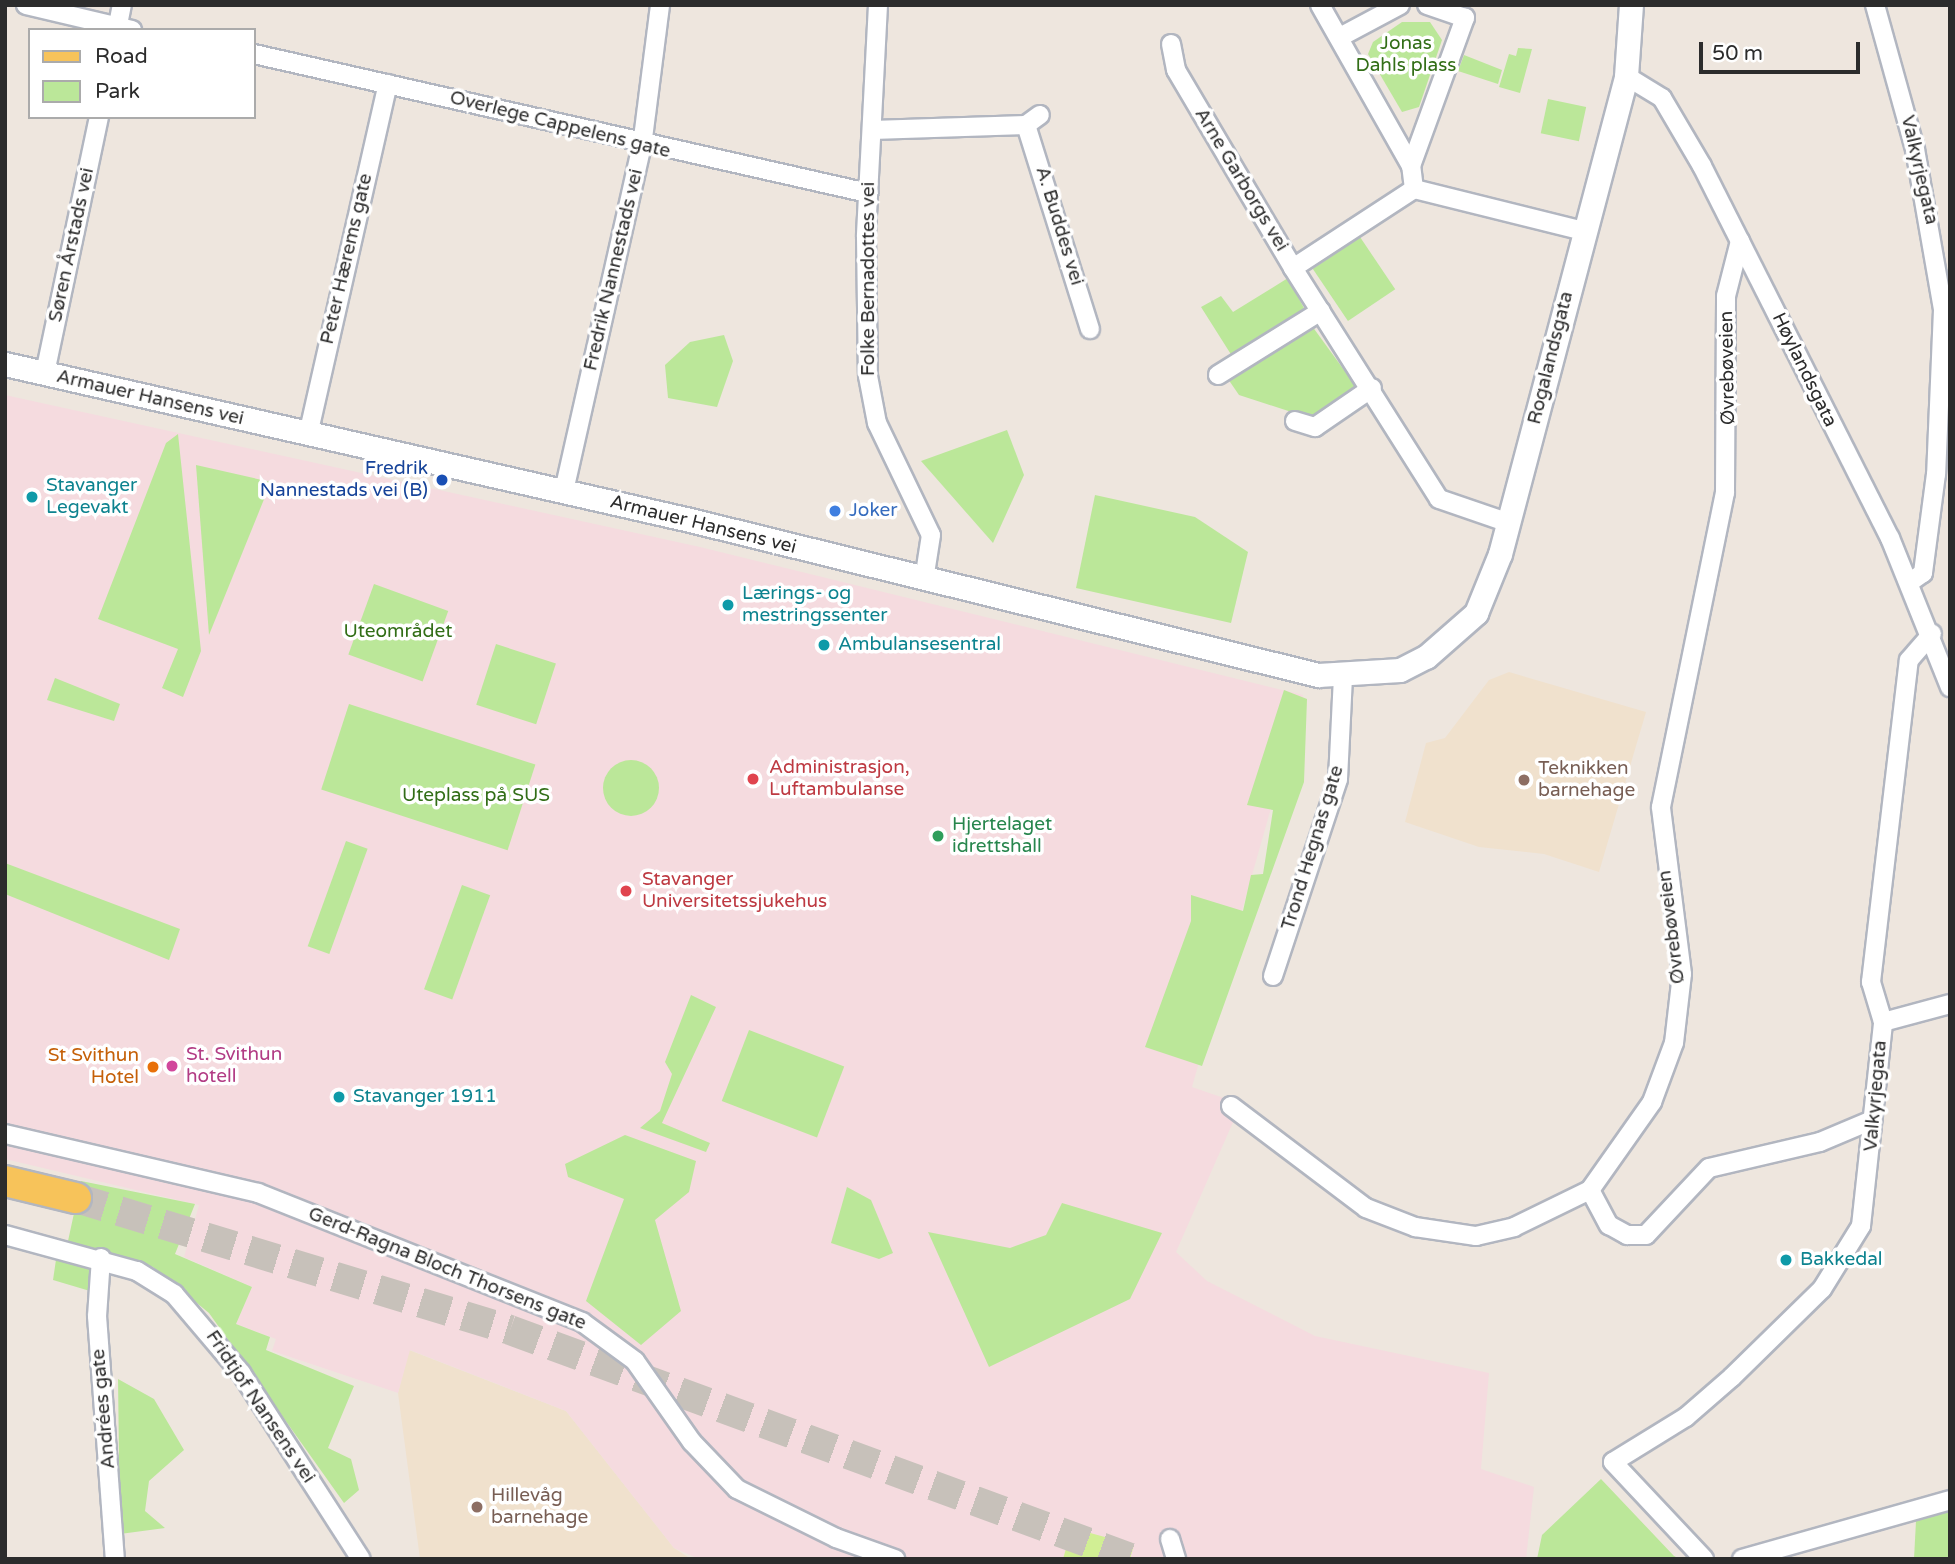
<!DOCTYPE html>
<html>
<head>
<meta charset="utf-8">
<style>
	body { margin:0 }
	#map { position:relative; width:1955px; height:1564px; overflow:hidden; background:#eee6de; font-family:"Varela Round",sans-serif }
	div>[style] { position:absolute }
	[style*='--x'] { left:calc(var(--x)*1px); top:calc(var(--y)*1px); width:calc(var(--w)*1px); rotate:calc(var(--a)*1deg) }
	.education>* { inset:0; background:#f0e1cd }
	.medical>* { inset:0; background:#f5dbdf }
	.green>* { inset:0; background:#bbe799; transform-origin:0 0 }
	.round { border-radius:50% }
	.pitch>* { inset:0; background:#d1ef94 }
	.primary-tunnel>* { height:30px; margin-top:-15px; transform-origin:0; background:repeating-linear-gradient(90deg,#c7c1ba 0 30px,transparent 0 45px) }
	.roads { filter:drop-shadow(2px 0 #b2b6c0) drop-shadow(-2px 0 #b2b6c0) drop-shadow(0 2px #b2b6c0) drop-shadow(0 -2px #b2b6c0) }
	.minor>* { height:18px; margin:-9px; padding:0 9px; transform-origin:9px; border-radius:9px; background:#fff }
	.tertiary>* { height:23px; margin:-11.5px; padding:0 11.5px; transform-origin:11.5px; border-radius:11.5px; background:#fff }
	.primary>* { height:30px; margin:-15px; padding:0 15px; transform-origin:15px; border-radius:15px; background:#f7c35a }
	.dots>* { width:19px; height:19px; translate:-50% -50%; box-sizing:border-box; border:4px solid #fff; border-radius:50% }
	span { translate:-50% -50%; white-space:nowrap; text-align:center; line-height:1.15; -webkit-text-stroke:7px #fff; paint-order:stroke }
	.park-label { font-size:19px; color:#326e17 }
	.street-label { font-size:19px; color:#2c2c2c }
	.transit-label { font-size:19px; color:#164399 }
	.right { translate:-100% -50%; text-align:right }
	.culture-label { font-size:19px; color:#0d838f }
	.left { translate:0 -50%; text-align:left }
	.shop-label { font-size:19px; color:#366cbe }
	.health-label { font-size:19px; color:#be3a42 }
	.education-label { font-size:19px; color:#785e54 }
	.leisure-label { font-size:19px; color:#27864d }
	.hotel-label { font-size:19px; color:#b23c85 }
	.food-label { font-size:19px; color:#c56008 }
	.frame { position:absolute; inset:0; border:7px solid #2c2c2c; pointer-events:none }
	.legend { position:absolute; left:28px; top:28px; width:228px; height:91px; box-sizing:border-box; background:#fff; border:2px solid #ababab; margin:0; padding:9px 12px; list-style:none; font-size:21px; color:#2c2c2c }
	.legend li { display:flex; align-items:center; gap:14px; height:35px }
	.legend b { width:35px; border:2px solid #ababab }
	.scale { position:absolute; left:1699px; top:42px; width:161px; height:32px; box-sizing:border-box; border:4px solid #2c2c2c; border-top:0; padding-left:9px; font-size:21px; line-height:24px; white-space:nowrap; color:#2c2c2c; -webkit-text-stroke:5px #fff; paint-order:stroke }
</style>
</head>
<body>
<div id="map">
	<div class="education">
		<i style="clip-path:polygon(1509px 672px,1646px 712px,1599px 872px,1544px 854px,1479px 847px,1405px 822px,1426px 743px,1445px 738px,1489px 680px)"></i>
		<i style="clip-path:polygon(409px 1350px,566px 1411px,674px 1548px,691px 1559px,420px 1559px,398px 1393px)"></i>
	</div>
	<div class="medical">
		<i style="clip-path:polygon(5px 395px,700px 547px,1303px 695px,1192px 1087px,1241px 1104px,1176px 1252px,1207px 1281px,1315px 1336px,1489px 1373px,1481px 1469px,1534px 1487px,1526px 1559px,699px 1559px,674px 1548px,566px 1411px,410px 1350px,398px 1393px,272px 1351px,276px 1339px,236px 1324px,252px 1287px,184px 1257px,199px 1205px,5px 1159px)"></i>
	</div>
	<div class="green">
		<i style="clip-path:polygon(1402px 22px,1430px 22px,1442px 40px,1419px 107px,1402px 112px,1368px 54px,1373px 42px)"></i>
		<i style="clip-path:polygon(1518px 48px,1532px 49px,1520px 93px,1499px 87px,1509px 54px,1516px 56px)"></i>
		<i style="clip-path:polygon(1464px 55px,1502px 70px,1498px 84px,1458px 71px)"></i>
		<i style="left:1548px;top:99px;width:39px;height:35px;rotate:12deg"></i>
		<i style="left:1360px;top:237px;width:63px;height:57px;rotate:56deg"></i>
		<i style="clip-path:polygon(1288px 278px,1305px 310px,1232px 356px,1201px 307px,1221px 296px,1233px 312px)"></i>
		<i style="clip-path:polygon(1312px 326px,1360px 392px,1316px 420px,1239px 395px,1228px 379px)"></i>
		<i style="clip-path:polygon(724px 335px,733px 361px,717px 407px,668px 398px,665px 365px,690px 342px)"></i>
		<i style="clip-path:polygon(1007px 430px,1024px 475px,993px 543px,921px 461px)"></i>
		<i style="clip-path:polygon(178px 434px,201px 651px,183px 697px,162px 688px,178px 649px,98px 619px,166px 443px)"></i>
		<i style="clip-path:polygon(196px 465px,271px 482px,209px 635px)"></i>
		<i style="clip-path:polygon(1095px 495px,1195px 517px,1248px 552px,1231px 623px,1076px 588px)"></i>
		<i style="left:374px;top:584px;width:79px;height:75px;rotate:20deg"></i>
		<i style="left:496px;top:644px;width:63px;height:64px;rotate:18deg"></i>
		<i style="clip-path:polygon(55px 678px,120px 704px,114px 721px,47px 700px)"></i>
		<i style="clip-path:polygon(1284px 690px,1307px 699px,1304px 782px,1202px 1066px,1145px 1047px,1191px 921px,1191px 895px,1243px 911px,1251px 875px,1263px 874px,1273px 810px,1247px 805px)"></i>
		<i style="left:349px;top:704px;width:196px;height:90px;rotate:18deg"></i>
		<i class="round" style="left:603px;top:760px;width:56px;height:56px"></i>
		<i style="left:346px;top:841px;width:23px;height:112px;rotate:20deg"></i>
		<i style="clip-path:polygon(5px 863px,180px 929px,169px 960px,5px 894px)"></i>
		<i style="left:462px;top:885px;width:30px;height:111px;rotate:20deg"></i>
		<i style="clip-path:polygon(691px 995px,716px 1007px,662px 1123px,710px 1143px,706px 1152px,640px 1128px,660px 1111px,672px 1074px,665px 1062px)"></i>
		<i style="left:749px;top:1030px;width:102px;height:76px;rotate:21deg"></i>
		<i style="clip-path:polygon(625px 1135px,696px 1161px,689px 1192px,655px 1220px,681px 1311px,641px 1345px,586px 1301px,624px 1199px,568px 1177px,565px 1164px)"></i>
		<i style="clip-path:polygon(81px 1181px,195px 1204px,175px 1254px,252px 1287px,236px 1324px,270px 1337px,266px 1350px,354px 1386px,328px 1448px,351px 1459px,359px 1490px,344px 1503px,209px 1313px,153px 1267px,68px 1241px)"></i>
		<i style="clip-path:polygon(847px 1187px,871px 1200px,893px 1253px,879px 1259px,831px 1243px)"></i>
		<i style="clip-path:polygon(1062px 1203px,1162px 1233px,1130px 1299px,989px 1367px,928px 1232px,1010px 1248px,1046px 1235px)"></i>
		<i style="clip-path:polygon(57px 1253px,93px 1263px,90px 1291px,53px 1280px)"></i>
		<i style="clip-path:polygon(118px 1379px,154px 1399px,184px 1450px,149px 1481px,145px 1511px,165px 1528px,120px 1534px)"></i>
		<i style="clip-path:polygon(1601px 1479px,1674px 1556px,1680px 1559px,1537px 1559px,1542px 1535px)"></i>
		<i style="clip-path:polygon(1950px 1511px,1950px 1559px,1914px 1559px,1916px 1521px)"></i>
	</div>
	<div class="pitch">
		<i style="clip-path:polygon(1072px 1528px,1134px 1545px,1130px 1559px,1063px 1559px)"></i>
	</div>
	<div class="primary-tunnel">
		<i style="--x:76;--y:1198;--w:454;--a:16.9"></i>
		<i style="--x:510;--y:1330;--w:664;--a:20.18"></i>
	</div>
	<div class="roads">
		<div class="minor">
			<i style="--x:26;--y:5;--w:109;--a:13.3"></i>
			<i style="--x:878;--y:5;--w:232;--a:93"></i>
			<i style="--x:866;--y:237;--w:139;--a:89.2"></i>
			<i style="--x:868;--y:376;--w:48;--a:79.2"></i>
			<i style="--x:877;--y:423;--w:124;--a:64.3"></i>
			<i style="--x:931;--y:535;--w:46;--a:98.8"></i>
			<i style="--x:1320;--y:5;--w:185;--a:60.5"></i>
			<i style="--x:1875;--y:5;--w:149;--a:74.5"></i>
			<i style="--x:1915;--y:149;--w:163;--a:80.1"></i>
			<i style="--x:1943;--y:310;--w:164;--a:92.4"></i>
			<i style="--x:1936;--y:474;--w:100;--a:97.5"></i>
			<i style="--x:1923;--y:573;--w:16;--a:145"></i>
			<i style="--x:117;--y:30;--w:25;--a:-79"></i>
			<i style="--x:1340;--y:37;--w:68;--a:-28.1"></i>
			<i style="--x:1171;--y:44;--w:26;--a:79"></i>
			<i style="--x:1176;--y:70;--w:230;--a:59.4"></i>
			<i style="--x:1293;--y:268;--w:273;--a:57.7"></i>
			<i style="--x:1439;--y:499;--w:74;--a:18.9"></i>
			<i style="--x:254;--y:54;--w:630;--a:12.76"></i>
			<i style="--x:1626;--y:76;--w:42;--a:31.4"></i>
			<i style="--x:1662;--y:98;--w:79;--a:59.5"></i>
			<i style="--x:1702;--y:166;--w:417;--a:63.2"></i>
			<i style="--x:1890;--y:538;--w:161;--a:68.1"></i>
			<i style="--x:1026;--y:125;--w:214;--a:72.6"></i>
			<i style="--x:872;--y:130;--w:154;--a:-1.9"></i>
			<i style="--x:1026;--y:125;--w:17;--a:-36"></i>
			<i style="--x:1414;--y:189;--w:23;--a:-97"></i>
			<i style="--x:1411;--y:166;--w:158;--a:-70"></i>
			<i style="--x:1465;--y:18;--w:40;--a:-161.1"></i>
			<i style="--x:1293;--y:268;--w:145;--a:-33.1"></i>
			<i style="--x:1414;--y:189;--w:175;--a:13.9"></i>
			<i style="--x:45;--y:373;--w:262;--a:-78.1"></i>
			<i style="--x:1218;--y:375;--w:121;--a:-31.9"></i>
			<i style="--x:1295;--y:421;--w:21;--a:17"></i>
			<i style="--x:1315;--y:427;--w:69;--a:-34.4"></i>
			<i style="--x:308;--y:435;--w:360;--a:-77.2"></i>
			<i style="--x:564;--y:491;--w:354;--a:-77.3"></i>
			<i style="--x:642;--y:146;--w:142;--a:-82.7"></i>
			<i style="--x:1273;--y:976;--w:207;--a:-71.7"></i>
			<i style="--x:1338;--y:779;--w:101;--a:-87.2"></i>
			<i style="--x:1883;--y:1022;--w:69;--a:-15"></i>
			<i style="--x:1231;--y:1106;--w:169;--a:37.1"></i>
			<i style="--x:1366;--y:1208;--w:53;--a:21.2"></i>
			<i style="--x:1415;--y:1227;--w:62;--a:8.4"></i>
			<i style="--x:1476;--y:1236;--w:39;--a:-13"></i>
			<i style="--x:1514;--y:1227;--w:85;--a:-26"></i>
			<i style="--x:1590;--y:1190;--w:108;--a:-54.8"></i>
			<i style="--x:1652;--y:1102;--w:63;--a:-69.6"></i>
			<i style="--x:1674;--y:1043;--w:69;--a:-83.4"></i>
			<i style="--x:1682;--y:974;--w:168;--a:-97.2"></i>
			<i style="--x:1661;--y:807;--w:320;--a:-78.5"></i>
			<i style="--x:1725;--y:493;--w:197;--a:-89.7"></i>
			<i style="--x:1726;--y:296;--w:57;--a:-75.7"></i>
			<i style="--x:5;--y:1134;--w:260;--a:13.1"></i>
			<i style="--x:258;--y:1193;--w:349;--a:21.7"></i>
			<i style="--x:582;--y:1322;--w:66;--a:36.3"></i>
			<i style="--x:635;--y:1361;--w:99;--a:54.9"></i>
			<i style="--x:692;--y:1442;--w:65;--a:46.2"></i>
			<i style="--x:737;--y:1489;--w:110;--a:26.3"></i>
			<i style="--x:836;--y:1538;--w:63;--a:19.6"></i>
			<i style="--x:1590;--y:1190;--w:40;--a:62"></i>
			<i style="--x:1609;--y:1225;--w:21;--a:29"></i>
			<i style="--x:1627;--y:1235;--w:19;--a:0"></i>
			<i style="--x:1646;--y:1235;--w:92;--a:-46.8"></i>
			<i style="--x:1709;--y:1168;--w:114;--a:-13.2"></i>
			<i style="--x:1820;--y:1142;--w:56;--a:-22.9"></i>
			<i style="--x:5;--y:1235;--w:137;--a:15.3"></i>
			<i style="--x:137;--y:1271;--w:44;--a:31.9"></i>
			<i style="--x:174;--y:1294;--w:104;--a:49.7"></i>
			<i style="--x:241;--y:1373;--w:221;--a:57.2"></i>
			<i style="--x:101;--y:1258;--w:58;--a:93.9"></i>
			<i style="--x:97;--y:1316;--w:244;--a:85.8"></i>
			<i style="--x:1170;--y:1539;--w:21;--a:73"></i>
			<i style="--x:1704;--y:1559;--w:133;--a:-133.2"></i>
			<i style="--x:1613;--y:1462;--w:86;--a:-31.7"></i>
			<i style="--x:1686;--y:1417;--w:61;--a:-41"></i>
			<i style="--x:1732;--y:1377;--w:126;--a:-44.4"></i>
			<i style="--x:1822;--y:1289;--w:74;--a:-58.2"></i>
			<i style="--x:1861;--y:1226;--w:205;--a:-83.8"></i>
			<i style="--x:1883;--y:1022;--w:42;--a:-106.7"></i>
			<i style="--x:1871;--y:982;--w:324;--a:-83.3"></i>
			<i style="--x:1909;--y:660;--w:35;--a:-49"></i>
			<i style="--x:1742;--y:1559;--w:216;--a:-15.8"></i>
		</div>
		<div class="tertiary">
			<i style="--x:5;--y:364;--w:703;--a:12.83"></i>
			<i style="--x:690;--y:520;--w:647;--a:13.86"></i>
			<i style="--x:1318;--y:675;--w:82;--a:-3.5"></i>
			<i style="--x:1400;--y:670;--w:29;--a:-27"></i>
			<i style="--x:1426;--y:657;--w:67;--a:-41.3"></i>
			<i style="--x:1476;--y:613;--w:64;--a:-67.9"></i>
			<i style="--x:1500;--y:554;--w:494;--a:-75.2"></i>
			<i style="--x:1626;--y:76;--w:71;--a:-86"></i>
		</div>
		<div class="primary">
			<i style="--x:5;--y:1181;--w:73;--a:13.5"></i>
		</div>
	</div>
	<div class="dots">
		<i style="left:442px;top:480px;background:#1a4fb4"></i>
		<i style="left:32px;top:497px;background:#0f9aa8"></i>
		<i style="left:835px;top:511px;background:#3f7fe0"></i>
		<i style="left:728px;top:605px;background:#0f9aa8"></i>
		<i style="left:824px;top:645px;background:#0f9aa8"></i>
		<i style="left:753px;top:779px;background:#e0444e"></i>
		<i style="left:1524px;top:780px;background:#8d6e63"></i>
		<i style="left:938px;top:836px;background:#2e9e5b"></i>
		<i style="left:626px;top:891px;background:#e0444e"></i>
		<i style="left:172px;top:1066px;background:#d1479c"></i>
		<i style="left:153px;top:1067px;background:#e8710a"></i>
		<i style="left:339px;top:1097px;background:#0f9aa8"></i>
		<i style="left:1786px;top:1260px;background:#0f9aa8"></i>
		<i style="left:477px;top:1507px;background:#8d6e63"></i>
	</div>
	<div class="park-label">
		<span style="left:1406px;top:55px">Jonas<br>Dahls plass</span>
		<span style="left:398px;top:632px">Uteområdet</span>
		<span style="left:476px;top:796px">Uteplass på SUS</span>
	</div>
	<div class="street-label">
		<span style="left:560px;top:125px;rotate:14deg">Overlege Cappelens gate</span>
		<span style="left:1919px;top:170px;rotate:77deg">Valkyrjegata</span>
		<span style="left:1241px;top:180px;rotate:59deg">Arne Garborgs vei</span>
		<span style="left:1059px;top:226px;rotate:73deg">A. Buddes vei</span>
		<span style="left:72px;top:245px;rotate:-78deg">Søren Årstads vei</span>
		<span style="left:347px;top:259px;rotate:-77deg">Peter Hærems gate</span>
		<span style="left:614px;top:270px;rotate:-77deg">Fredrik Nannestads vei</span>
		<span style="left:869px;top:279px;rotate:-90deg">Folke Bernadottes vei</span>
		<span style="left:1551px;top:358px;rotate:-76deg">Rogalandsgata</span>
		<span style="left:1728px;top:368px;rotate:-91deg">Øvrebøveien</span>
		<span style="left:1804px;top:370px;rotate:64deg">Høylandsgata</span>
		<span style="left:150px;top:398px;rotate:13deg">Armauer Hansens vei</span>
		<span style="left:703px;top:525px;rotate:14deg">Armauer Hansens vei</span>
		<span style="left:1313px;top:848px;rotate:-73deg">Trond Hegnas gate</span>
		<span style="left:1672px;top:927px;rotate:-97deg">Øvrebøveien</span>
		<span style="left:1876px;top:1096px;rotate:-85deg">Valkyrjegata</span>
		<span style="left:447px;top:1269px;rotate:22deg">Gerd-Ragna Bloch Thorsens gate</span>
		<span style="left:260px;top:1407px;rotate:56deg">Fridtjof Nansens vei</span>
		<span style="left:104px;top:1409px;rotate:-95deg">Andrées gate</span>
	</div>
	<div class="transit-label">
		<span class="right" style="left:428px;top:480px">Fredrik<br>Nannestads vei (B)</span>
	</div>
	<div class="culture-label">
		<span class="left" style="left:46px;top:497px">Stavanger<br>Legevakt</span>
		<span class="left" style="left:742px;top:605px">Lærings- og<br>mestringssenter</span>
		<span class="left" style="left:838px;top:645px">Ambulansesentral</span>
		<span class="left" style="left:353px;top:1097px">Stavanger 1911</span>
		<span class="left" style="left:1800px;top:1260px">Bakkedal</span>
	</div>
	<div class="shop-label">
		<span class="left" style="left:849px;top:511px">Joker</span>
	</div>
	<div class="health-label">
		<span class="left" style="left:769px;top:779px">Administrasjon,<br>Luftambulanse</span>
		<span class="left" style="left:642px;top:891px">Stavanger<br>Universitetssjukehus</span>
	</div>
	<div class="education-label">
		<span class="left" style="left:1538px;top:780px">Teknikken<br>barnehage</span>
		<span class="left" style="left:491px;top:1507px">Hillevåg<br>barnehage</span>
	</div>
	<div class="leisure-label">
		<span class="left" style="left:952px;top:836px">Hjertelaget<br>idrettshall</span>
	</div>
	<div class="hotel-label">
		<span class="left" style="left:186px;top:1066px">St. Svithun<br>hotell</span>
	</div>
	<div class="food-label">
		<span class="right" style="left:139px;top:1067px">St Svithun<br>Hotel</span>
	</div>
	<div class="frame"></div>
	<ul class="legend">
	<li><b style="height:9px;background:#f7c35a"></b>Road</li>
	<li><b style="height:19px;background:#bbe799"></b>Park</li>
	</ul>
	<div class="scale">50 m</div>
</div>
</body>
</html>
